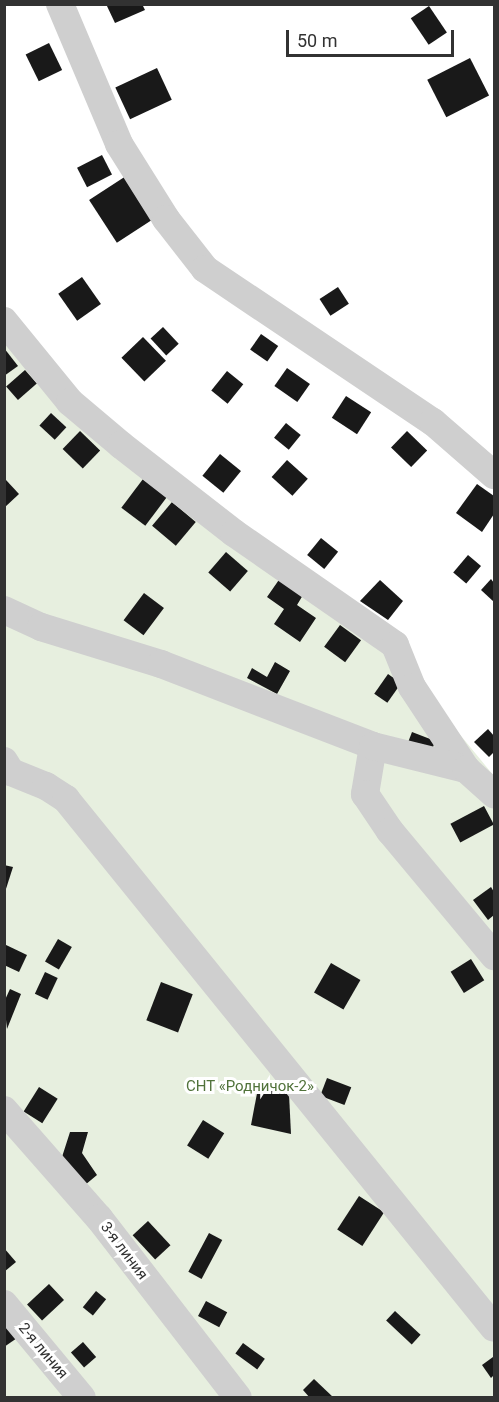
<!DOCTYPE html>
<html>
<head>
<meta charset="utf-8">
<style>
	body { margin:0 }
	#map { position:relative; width:499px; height:1402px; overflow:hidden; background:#fff; font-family:Roboto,sans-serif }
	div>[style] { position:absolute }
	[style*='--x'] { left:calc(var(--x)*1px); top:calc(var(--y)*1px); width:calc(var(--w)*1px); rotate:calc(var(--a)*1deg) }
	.green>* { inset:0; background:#e7efdf }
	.building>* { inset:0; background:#191919; transform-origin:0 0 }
	.minor>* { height:28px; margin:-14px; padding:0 14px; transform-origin:14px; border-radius:14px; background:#cfcfcf }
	span { translate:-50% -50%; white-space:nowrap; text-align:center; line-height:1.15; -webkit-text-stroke:6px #fff; paint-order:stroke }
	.park-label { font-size:15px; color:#50723a }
	.street-label { font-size:15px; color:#323232 }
	.frame { position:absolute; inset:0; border:6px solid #323232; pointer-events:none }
	.scale { position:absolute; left:286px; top:30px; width:168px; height:27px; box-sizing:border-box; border:3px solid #323232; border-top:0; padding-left:8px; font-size:18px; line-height:21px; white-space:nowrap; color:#323232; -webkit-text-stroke:4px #fff; paint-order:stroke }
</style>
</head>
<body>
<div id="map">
	<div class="green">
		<i style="clip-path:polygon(4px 306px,113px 436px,383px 641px,494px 776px,494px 1397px,5px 1397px)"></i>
	</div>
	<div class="building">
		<i style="clip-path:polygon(106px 4px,142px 4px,145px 10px,115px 23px)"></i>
		<i style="left:429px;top:6px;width:32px;height:22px;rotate:56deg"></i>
		<i style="left:49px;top:43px;width:30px;height:26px;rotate:64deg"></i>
		<i style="left:470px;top:58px;width:42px;height:48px;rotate:63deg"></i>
		<i style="left:157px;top:68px;width:35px;height:46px;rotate:65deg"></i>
		<i style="left:102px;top:155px;width:22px;height:28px;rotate:63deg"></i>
		<i style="left:126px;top:176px;width:51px;height:44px;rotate:57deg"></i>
		<i style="left:82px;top:277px;width:33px;height:29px;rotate:55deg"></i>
		<i style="left:338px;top:287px;width:20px;height:22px;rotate:57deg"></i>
		<i style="left:163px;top:327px;width:23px;height:17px;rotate:47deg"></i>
		<i style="left:261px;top:334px;width:21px;height:19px;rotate:35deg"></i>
		<i style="left:143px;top:337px;width:33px;height:30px;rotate:46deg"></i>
		<i style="clip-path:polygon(4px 348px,18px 366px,4px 376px)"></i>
		<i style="left:287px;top:368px;width:28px;height:22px;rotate:35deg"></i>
		<i style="left:25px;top:370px;width:18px;height:25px;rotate:49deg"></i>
		<i style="left:227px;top:371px;width:21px;height:25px;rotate:39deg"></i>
		<i style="left:346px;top:396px;width:30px;height:26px;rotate:33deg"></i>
		<i style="left:51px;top:413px;width:21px;height:17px;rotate:43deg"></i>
		<i style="left:286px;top:423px;width:19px;height:19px;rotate:39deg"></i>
		<i style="left:80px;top:431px;width:28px;height:25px;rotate:44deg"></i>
		<i style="left:407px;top:431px;width:28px;height:23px;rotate:44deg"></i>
		<i style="left:220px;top:454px;width:27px;height:28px;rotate:39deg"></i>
		<i style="left:287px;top:460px;width:28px;height:23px;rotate:42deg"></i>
		<i style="left:143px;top:479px;width:30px;height:36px;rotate:37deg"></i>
		<i style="clip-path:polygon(6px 480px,19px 494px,4px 508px,4px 481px)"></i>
		<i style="clip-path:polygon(477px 484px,494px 496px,494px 514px,482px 532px,456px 513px)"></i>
		<i style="left:172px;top:502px;width:31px;height:31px;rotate:40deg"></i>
		<i style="left:321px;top:538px;width:22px;height:22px;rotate:39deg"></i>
		<i style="left:226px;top:552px;width:29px;height:27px;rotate:41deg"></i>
		<i style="left:468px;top:555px;width:17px;height:23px;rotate:40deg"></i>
		<i style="clip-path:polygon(283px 574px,306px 590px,297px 605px,316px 618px,300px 642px,274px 624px,284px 609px,267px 597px)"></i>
		<i style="clip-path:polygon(491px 579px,494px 583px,494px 602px,481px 590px)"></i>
		<i style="clip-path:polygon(380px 580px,403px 601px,388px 620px,360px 601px)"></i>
		<i style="left:144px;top:593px;width:25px;height:34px;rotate:37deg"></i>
		<i style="left:340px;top:625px;width:26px;height:27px;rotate:36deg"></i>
		<i style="clip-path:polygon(275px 662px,290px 671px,277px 694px,247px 678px,252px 668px,267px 677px)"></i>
		<i style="left:388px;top:674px;width:16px;height:24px;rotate:35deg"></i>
		<i style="clip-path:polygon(488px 729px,494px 736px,494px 752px,489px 757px,474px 742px)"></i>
		<i style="left:412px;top:732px;width:25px;height:16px;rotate:21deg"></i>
		<i style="left:484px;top:806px;width:21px;height:38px;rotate:62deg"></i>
		<i style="clip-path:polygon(4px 865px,13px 867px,5px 892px,4px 892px)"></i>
		<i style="clip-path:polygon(491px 887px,494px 892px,494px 915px,488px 920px,473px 900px)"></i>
		<i style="left:58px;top:939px;width:16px;height:26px;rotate:30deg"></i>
		<i style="clip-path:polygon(4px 944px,27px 955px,19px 972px,4px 965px)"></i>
		<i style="left:471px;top:959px;width:25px;height:24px;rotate:58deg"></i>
		<i style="left:331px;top:963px;width:34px;height:34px;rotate:30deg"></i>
		<i style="left:45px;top:972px;width:14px;height:24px;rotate:25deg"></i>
		<i style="left:161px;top:982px;width:34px;height:41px;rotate:21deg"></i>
		<i style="clip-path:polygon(10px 989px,21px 994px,7px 1029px,4px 1002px)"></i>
		<i style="left:327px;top:1078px;width:26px;height:19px;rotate:21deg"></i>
		<i style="left:39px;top:1087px;width:22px;height:29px;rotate:32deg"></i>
		<i style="clip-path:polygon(258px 1088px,289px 1094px,291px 1134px,251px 1125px)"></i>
		<i style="left:203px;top:1120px;width:25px;height:30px;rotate:32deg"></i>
		<i style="clip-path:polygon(70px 1132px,88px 1132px,82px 1153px,97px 1175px,85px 1185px,62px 1157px)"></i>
		<i style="left:359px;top:1196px;width:30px;height:40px;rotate:33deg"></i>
		<i style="left:148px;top:1221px;width:33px;height:21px;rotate:47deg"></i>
		<i style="left:209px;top:1233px;width:15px;height:44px;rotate:28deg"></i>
		<i style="clip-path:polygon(4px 1248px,16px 1262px,4px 1272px)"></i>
		<i style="left:49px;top:1284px;width:22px;height:30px;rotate:47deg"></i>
		<i style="left:96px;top:1291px;width:13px;height:21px;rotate:39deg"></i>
		<i style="left:206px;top:1301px;width:24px;height:17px;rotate:28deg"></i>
		<i style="left:395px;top:1311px;width:35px;height:13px;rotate:43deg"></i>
		<i style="clip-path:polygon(4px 1324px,20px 1336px,4px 1347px)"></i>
		<i style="left:83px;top:1342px;width:20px;height:16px;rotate:49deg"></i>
		<i style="left:243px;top:1343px;width:27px;height:13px;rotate:36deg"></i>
		<i style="clip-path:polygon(493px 1357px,494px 1375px,491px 1378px,482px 1365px)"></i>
		<i style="clip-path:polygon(314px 1379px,334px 1398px,310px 1398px,303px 1390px)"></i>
	</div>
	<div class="minor">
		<i style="--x:60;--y:4;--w:152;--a:67.1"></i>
		<i style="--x:119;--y:144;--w:89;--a:57.9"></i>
		<i style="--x:166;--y:219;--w:63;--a:52"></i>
		<i style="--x:205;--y:269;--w:275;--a:33.9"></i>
		<i style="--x:433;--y:422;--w:81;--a:41"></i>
		<i style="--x:4;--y:321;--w:104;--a:50.8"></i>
		<i style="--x:70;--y:402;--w:67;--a:40.1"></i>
		<i style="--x:121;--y:445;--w:143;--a:37.9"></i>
		<i style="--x:234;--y:533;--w:196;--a:34.8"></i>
		<i style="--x:395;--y:645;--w:45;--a:68"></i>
		<i style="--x:412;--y:687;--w:98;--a:56.6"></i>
		<i style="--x:4;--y:610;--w:41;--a:24.7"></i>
		<i style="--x:41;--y:627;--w:126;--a:17.1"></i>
		<i style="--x:161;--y:664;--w:227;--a:21.1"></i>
		<i style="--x:373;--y:746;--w:49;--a:99.5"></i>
		<i style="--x:365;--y:794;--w:45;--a:56"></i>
		<i style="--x:390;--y:831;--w:163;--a:50.2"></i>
		<i style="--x:373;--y:746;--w:96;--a:13.9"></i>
		<i style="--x:466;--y:769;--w:38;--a:42"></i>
		<i style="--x:4;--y:761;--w:13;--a:58"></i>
		<i style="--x:11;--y:772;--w:38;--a:22"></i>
		<i style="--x:46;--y:786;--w:24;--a:33"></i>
		<i style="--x:66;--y:799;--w:680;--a:51.02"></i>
		<i style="--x:4;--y:1110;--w:144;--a:48.7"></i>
		<i style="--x:99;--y:1218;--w:227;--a:52.3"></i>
		<i style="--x:4;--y:1304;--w:122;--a:50.3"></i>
	</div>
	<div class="park-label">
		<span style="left:250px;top:1087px">СНТ «Родничок-2»</span>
	</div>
	<div class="street-label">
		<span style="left:124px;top:1251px;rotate:53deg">3-я линия</span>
		<span style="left:43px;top:1351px;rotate:50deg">2-я линия</span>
	</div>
	<div class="frame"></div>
	<div class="scale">50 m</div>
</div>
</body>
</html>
